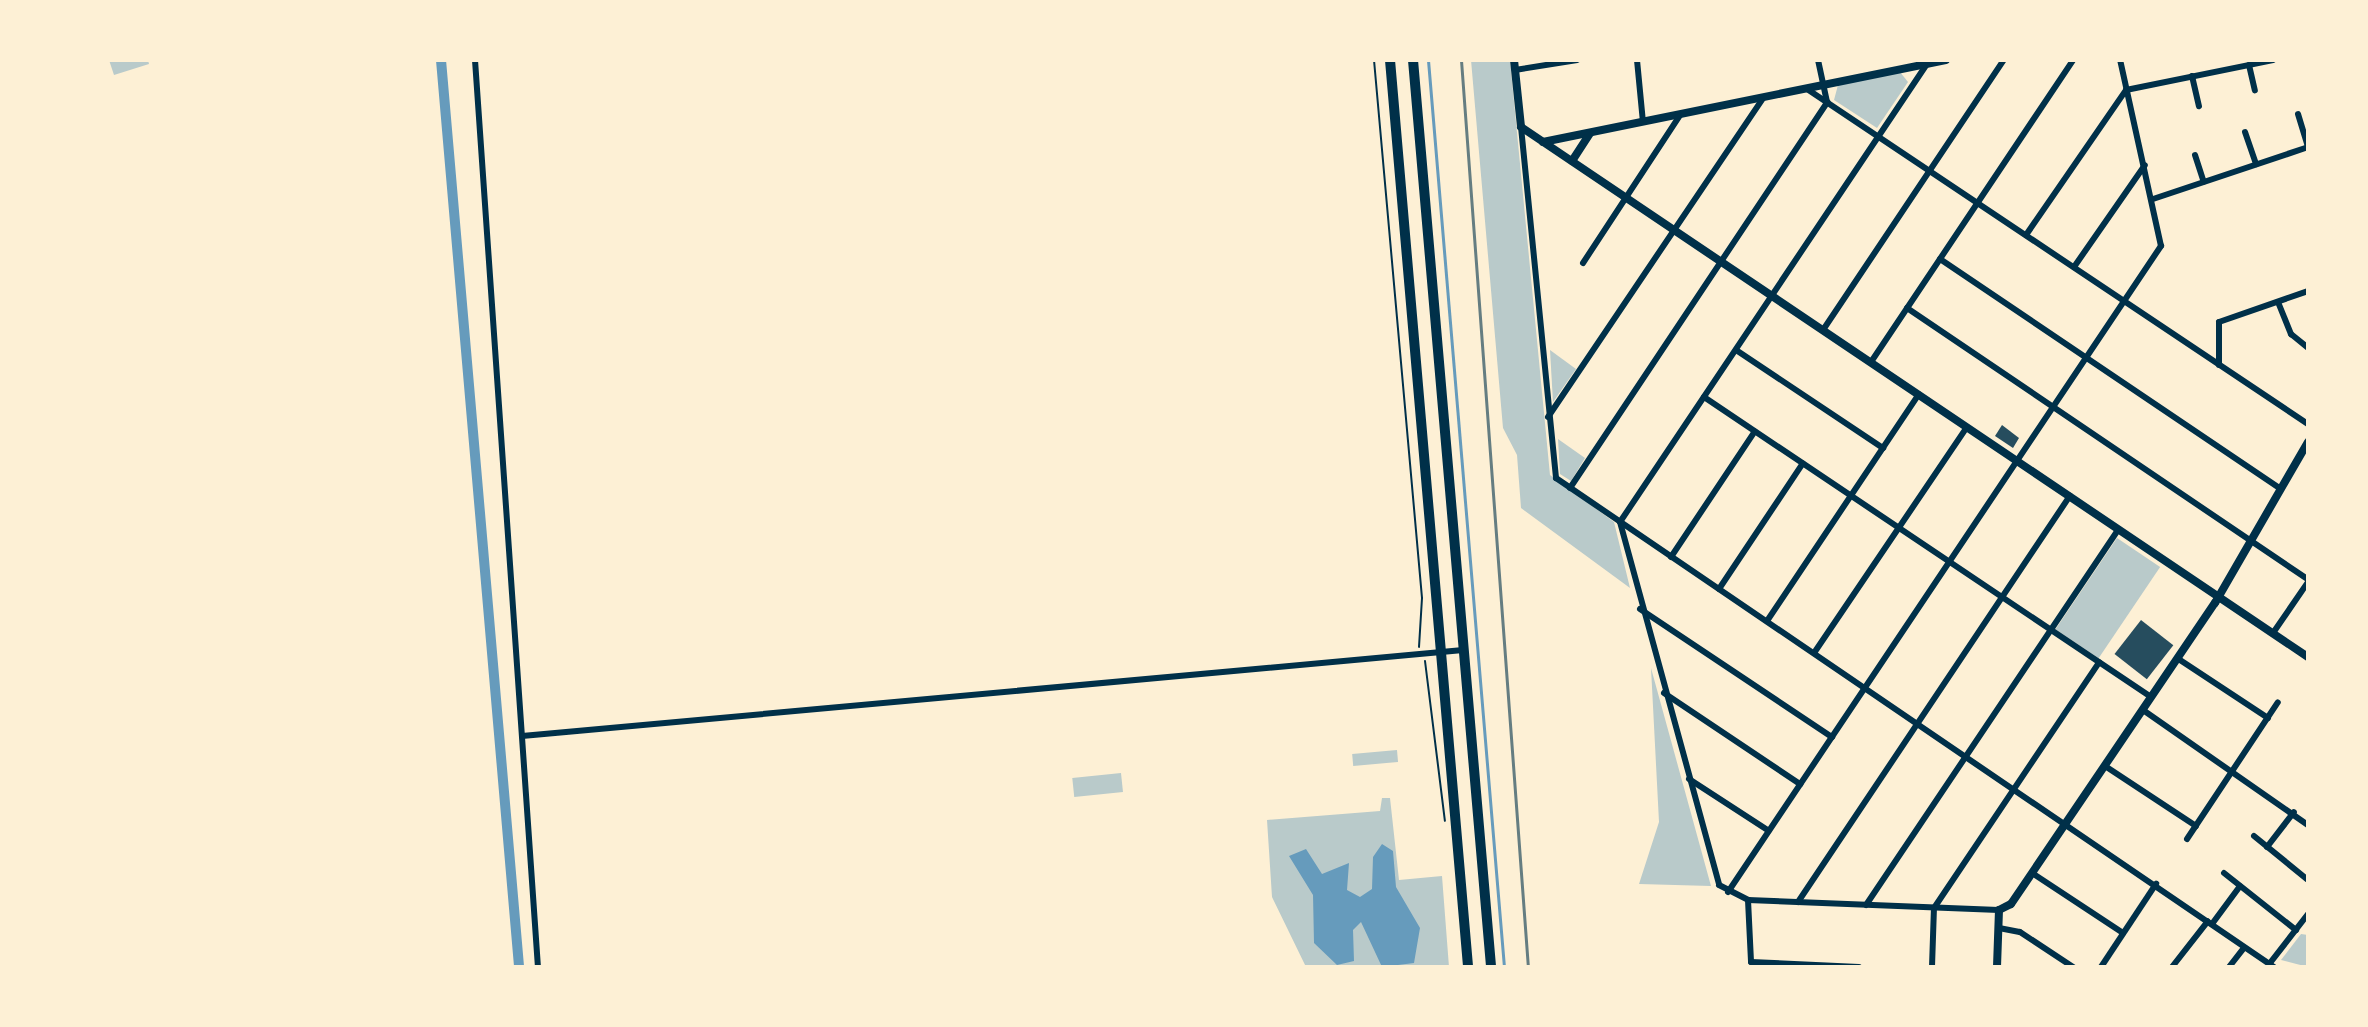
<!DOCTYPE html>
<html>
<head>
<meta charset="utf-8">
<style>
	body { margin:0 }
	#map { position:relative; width:2368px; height:1027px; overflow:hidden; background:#fdf0d5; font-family:Ubuntu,sans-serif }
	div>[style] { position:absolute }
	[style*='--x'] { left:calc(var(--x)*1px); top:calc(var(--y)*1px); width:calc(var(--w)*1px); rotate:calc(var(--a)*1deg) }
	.green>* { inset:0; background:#b9caca; transform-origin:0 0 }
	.water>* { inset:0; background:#669bbc }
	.stream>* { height:3px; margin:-1.5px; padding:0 1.5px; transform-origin:1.5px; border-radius:1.5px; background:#669bbc }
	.canal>* { height:10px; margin:-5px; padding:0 5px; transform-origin:5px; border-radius:5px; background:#669bbc }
	.building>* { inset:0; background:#264d5e; transform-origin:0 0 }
	.path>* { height:2px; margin:-1px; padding:0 1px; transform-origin:1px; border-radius:1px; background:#003049 }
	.minor>* { height:6px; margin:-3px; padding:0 3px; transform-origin:3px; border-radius:3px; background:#003049 }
	.tertiary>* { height:8px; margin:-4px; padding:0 4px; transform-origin:4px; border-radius:4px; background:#003049 }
	.primary>* { height:10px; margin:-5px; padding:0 5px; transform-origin:5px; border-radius:5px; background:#003049 }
	.rail>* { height:3px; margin:-1.5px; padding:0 1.5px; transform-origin:1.5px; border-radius:1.5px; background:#657d81 }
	span { translate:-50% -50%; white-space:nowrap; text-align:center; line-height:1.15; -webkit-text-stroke:6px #fdf0d5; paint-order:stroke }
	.frame { position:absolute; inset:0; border:62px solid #fdf0d5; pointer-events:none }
</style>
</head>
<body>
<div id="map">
	<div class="green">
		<i style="clip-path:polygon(109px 60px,148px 60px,149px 64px,114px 75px)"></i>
		<i style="clip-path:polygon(1471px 60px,1510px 60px,1550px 475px,1614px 522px,1630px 588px,1521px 508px,1517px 455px,1503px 428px)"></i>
		<i style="clip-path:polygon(1900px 72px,1908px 82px,1877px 128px,1834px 100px,1838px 85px)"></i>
		<i style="clip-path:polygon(1550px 350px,1576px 369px,1553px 402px)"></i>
		<i style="clip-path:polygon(1558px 439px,1585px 458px,1571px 481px,1560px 474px)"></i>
		<i style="left:2117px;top:538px;width:52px;height:110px;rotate:34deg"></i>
		<i style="clip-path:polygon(1651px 668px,1711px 886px,1639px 884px,1659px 822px)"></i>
		<i style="left:1397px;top:750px;width:12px;height:45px;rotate:85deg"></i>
		<i style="left:1121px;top:773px;width:19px;height:49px;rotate:84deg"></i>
		<i style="clip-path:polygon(1382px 798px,1390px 798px,1399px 880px,1442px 876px,1449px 967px,1306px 967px,1272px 897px,1267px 820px,1380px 811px)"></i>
		<i style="clip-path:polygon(2301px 934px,2308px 935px,2308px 967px,2281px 960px)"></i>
	</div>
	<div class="water">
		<i style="clip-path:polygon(1382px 844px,1393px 851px,1396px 887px,1420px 928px,1414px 963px,1382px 967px,1361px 922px,1353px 930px,1354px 961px,1337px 965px,1314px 943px,1313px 895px,1289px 856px,1306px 849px,1322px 874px,1349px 863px,1347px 890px,1360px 897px,1372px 889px,1373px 857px)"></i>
	</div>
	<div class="stream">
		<i style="--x:1428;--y:60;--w:910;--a:85.21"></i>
	</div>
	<div class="canal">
		<i style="--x:441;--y:60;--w:910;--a:85.08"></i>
	</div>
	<div class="building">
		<i style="clip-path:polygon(2002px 425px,2019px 438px,2013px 448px,1995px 436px)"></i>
		<i style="left:2141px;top:620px;width:41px;height:43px;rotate:38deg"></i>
	</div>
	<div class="path">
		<i style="--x:1374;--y:60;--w:540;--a:84.9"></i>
		<i style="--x:1422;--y:598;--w:49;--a:93.5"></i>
		<i style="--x:1425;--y:661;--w:161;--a:82.9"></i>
	</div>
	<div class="minor">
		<i style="--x:475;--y:60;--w:909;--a:86.03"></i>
		<i style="--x:1637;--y:60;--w:62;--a:84.5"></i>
		<i style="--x:2249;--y:65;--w:26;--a:77"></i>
		<i style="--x:1515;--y:70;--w:63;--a:-9.2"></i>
		<i style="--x:2192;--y:76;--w:31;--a:77"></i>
		<i style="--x:1807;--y:89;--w:603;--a:33.77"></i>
		<i style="--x:2298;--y:114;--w:34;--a:73"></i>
		<i style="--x:1521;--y:127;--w:353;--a:84.3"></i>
		<i style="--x:1556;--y:478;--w:869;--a:34.26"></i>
		<i style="--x:2245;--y:132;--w:34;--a:71"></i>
		<i style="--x:2195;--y:155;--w:28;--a:72"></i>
		<i style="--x:2153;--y:199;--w:163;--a:-18.5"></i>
		<i style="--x:2026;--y:235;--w:176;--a:-55.4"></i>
		<i style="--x:2126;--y:90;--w:150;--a:-11.5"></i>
		<i style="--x:1940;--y:259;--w:408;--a:34"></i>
		<i style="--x:1583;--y:263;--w:178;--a:-56.7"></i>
		<i style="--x:2074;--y:267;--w:124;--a:-55.2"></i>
		<i style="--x:2278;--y:302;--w:35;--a:68"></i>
		<i style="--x:2291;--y:334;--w:22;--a:39"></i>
		<i style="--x:1907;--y:308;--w:484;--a:34.1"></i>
		<i style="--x:1823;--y:330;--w:325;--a:-56.2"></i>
		<i style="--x:1736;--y:350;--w:177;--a:33.7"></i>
		<i style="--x:1871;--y:362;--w:363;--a:-56.2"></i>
		<i style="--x:2219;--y:365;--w:43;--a:-90"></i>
		<i style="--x:2219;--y:322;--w:94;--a:-19.2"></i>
		<i style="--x:1704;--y:397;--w:538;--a:33.87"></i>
		<i style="--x:1548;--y:417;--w:385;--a:-56"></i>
		<i style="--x:1570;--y:488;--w:464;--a:-56.3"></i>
		<i style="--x:1827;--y:102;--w:43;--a:-102.1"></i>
		<i style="--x:1620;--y:522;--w:376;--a:74.7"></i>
		<i style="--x:1719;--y:885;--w:33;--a:27"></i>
		<i style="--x:1748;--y:900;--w:251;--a:2.3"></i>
		<i style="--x:1620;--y:522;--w:551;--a:-56.17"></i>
		<i style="--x:1671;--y:557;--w:151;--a:-56.3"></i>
		<i style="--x:1719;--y:589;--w:151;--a:-56.3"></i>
		<i style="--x:1640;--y:609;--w:231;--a:33.7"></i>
		<i style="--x:1767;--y:621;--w:273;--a:-56.2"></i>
		<i style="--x:2273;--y:633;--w:62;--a:-55.5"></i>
		<i style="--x:1814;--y:653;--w:273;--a:-55.9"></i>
		<i style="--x:2177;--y:658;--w:109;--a:33.4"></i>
		<i style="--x:1664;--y:693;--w:164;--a:33.8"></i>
		<i style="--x:2143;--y:710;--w:201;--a:34.9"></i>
		<i style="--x:522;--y:736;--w:945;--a:-5.22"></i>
		<i style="--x:2105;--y:766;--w:109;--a:33.4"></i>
		<i style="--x:1689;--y:779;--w:95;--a:33"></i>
		<i style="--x:2254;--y:836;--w:70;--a:39.2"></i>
		<i style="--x:2187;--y:839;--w:164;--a:-56.4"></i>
		<i style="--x:2267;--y:847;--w:44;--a:-52.4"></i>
		<i style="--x:2032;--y:873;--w:109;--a:33.4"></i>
		<i style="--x:2224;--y:873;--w:92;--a:38.4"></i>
		<i style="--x:1728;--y:892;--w:778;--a:-56.17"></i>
		<i style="--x:2161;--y:246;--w:190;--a:-102.4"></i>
		<i style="--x:1748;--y:900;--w:62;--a:87.2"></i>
		<i style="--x:1751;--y:962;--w:108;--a:2.7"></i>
		<i style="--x:1798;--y:902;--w:489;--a:-56.2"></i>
		<i style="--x:1866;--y:905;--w:453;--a:-56.1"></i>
		<i style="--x:2212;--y:924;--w:47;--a:-53.6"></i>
		<i style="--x:1999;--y:928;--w:21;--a:11"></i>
		<i style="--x:2020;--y:932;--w:64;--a:33.4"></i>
		<i style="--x:2270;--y:963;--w:62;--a:-52.2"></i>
		<i style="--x:1932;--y:967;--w:59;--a:-88.1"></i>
		<i style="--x:1934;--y:908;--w:296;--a:-56.1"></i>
		<i style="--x:2101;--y:967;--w:100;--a:-56.5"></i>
		<i style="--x:2172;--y:967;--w:58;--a:-52"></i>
		<i style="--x:2229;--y:967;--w:23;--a:-52"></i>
	</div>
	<div class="tertiary">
		<i style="--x:1514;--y:60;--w:67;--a:84"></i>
		<i style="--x:1521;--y:127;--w:949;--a:33.96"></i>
		<i style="--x:1543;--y:142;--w:411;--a:-11.5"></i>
		<i style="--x:1572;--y:161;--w:33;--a:-57"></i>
		<i style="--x:1997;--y:967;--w:57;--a:-88"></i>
		<i style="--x:1999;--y:910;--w:13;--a:-27"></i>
		<i style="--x:2011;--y:904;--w:364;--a:-55.9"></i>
		<i style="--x:2215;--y:603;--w:186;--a:-60"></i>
	</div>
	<div class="primary">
		<i style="--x:1390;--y:60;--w:910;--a:85.08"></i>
		<i style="--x:1413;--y:60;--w:910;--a:85.08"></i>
	</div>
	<div class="rail">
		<i style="--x:1461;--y:60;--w:909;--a:85.78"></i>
	</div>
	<div class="frame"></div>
</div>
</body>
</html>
